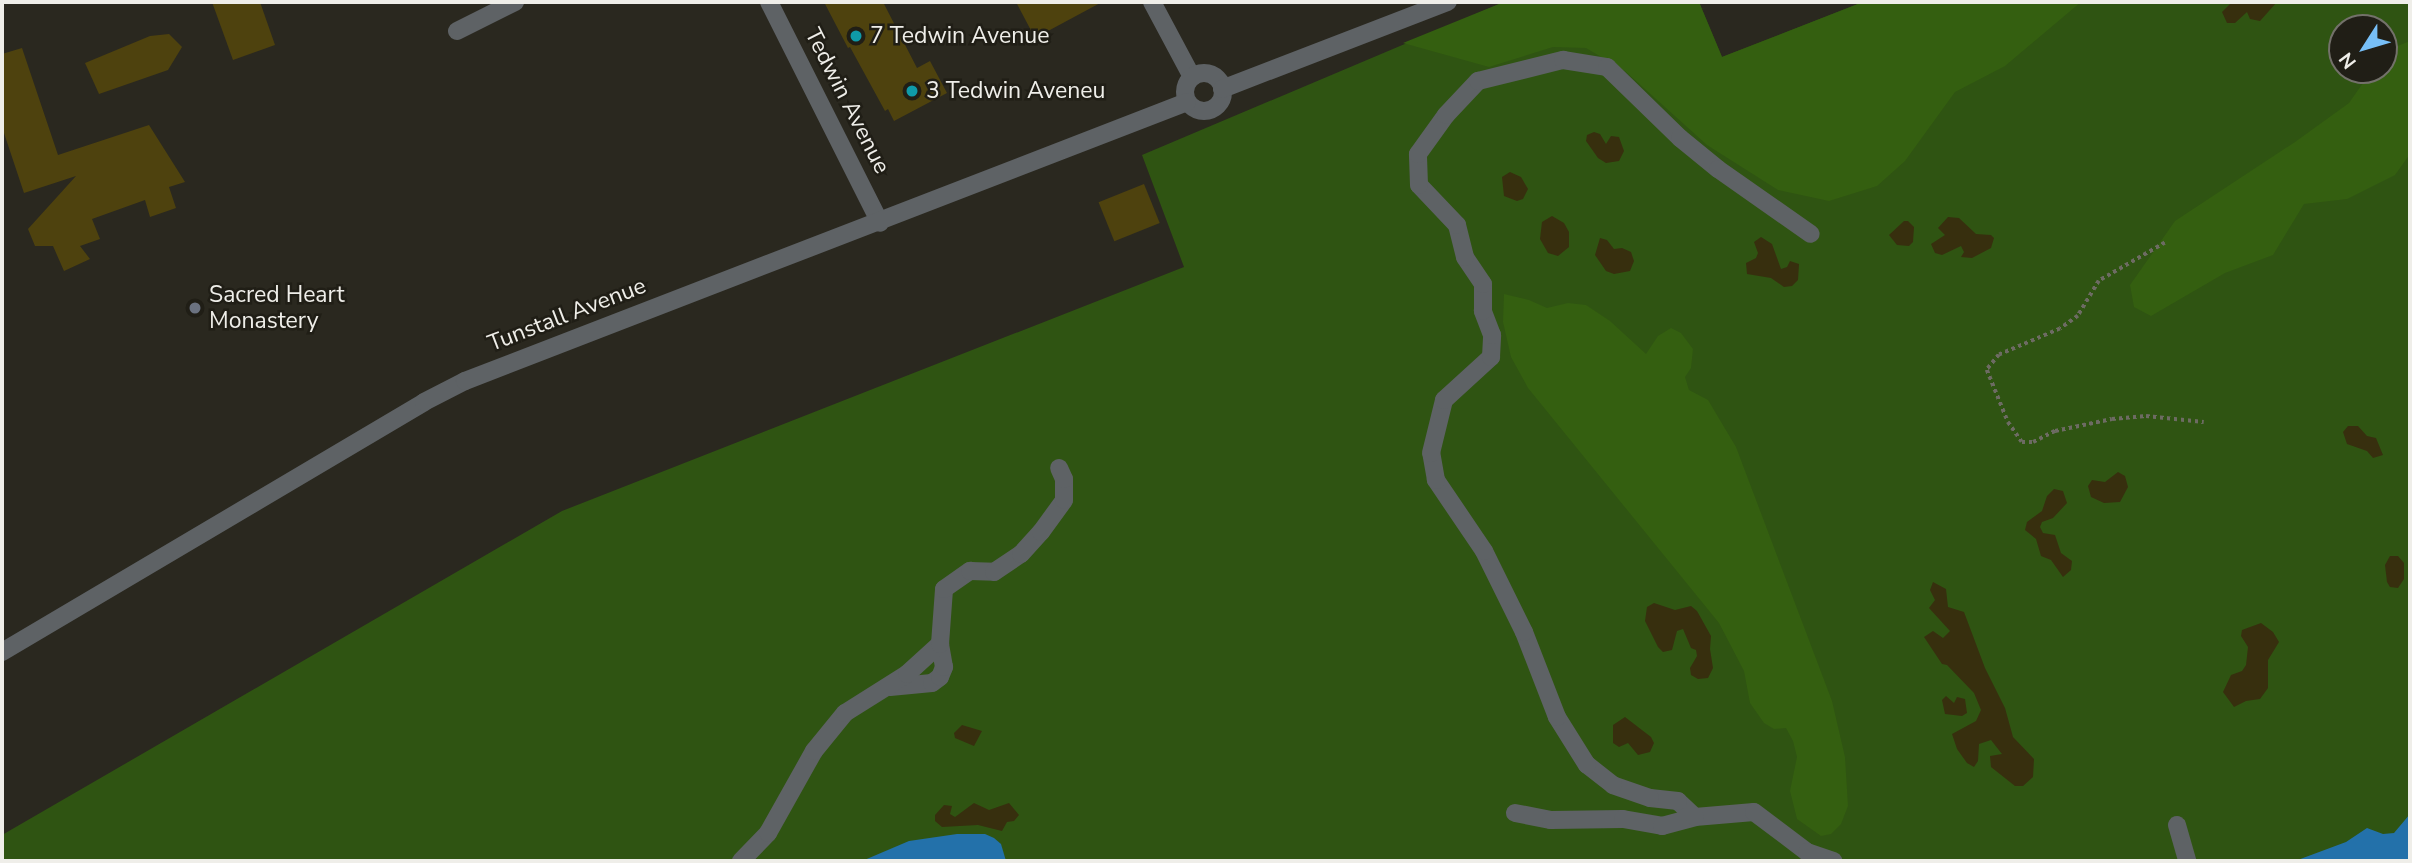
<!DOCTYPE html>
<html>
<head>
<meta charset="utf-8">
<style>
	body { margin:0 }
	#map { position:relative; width:2412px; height:863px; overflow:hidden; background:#2a281f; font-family:"Nunito Sans",sans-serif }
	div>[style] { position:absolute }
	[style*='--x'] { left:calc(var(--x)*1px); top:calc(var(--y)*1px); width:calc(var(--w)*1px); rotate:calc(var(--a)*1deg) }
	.green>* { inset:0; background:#2f5412 }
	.forest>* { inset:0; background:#345f10 }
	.sand>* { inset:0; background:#372f0e }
	.water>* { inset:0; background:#2371aa }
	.building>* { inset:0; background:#4e420e; transform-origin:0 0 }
	.path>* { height:3.5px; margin-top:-1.75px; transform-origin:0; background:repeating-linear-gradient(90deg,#6d6b63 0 3.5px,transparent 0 7px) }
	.minor>* { height:18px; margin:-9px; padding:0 9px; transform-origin:9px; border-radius:9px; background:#5e6265 }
	.minor>.ring { margin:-9px; padding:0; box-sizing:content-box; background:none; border:18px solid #5e6265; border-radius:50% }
	.dots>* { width:19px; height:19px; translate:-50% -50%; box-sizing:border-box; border:4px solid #201e16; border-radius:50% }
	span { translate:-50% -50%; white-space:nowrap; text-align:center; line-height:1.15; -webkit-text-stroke:5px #201e16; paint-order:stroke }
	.poi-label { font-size:23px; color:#efeee9 }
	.left { translate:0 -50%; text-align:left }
	.street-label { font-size:23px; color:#efeee9 }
	.frame { position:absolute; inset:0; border:4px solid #efeee9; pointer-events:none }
	.north { position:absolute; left:2328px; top:14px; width:70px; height:70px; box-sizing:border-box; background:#201e16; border:2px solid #73716a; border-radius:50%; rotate:233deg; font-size:19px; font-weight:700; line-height:28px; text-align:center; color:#efeee9 }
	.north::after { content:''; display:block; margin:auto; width:24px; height:32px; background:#77bff7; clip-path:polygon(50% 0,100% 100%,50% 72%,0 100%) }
</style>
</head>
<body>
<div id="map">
	<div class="green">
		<i style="clip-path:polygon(evenodd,1504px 2px,1699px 2px,1722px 57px,1863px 2px,2410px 2px,2410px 861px,2px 861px,2px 835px,562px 511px,1184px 267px,1142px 155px,1504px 2px,2342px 28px,2384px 28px,2384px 70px,2342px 70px,2342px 28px)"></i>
	</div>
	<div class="forest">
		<i style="clip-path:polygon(1504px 2px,1699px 2px,1722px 57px,1863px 2px,2081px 2px,2005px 66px,1955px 92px,1905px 161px,1877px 186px,1829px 201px,1778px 190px,1707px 145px,1625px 71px,1586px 48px,1553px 47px,1489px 67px,1403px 43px)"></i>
		<i style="clip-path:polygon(2410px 41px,2410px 154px,2395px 175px,2347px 199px,2304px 204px,2273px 255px,2225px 273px,2151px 316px,2134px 307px,2130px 285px,2175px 221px,2295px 142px,2349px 103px,2372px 70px,2384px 70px,2384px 57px,2395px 47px)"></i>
		<i style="clip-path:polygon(1504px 294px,1529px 300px,1547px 308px,1568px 303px,1586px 305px,1610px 321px,1646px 354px,1658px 336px,1671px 328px,1681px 333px,1693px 349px,1691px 368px,1685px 377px,1689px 390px,1708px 400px,1736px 447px,1832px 701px,1845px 757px,1848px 806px,1841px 824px,1831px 834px,1821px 836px,1797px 819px,1790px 791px,1797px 757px,1793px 741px,1786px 728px,1774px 729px,1764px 723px,1750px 703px,1744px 671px,1719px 623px,1528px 388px,1511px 357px,1503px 322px)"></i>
	</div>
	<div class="sand">
		<i style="clip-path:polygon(2232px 2px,2277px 2px,2260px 21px,2250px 19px,2247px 12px,2235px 23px,2227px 23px,2222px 12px)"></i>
		<i style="clip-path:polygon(1594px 132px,1600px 134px,1606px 144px,1611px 136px,1619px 137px,1624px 151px,1619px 161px,1606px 163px,1598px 158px,1586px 141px,1587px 135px)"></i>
		<i style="clip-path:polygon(1510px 172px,1521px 177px,1528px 189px,1523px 199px,1517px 201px,1504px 196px,1502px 177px)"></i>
		<i style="clip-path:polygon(1552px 216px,1564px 223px,1569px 232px,1569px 247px,1558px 256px,1548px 253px,1540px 239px,1542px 222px)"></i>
		<i style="clip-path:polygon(1948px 217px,1959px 218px,1976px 234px,1991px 235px,1994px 238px,1991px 248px,1972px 258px,1961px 257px,1964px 252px,1961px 246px,1942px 255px,1935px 253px,1931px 244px,1945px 235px,1938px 228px)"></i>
		<i style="clip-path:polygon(1904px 221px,1908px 221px,1914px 227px,1913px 242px,1909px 246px,1897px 245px,1889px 235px)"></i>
		<i style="clip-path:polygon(1761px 237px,1772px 244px,1781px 269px,1787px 267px,1790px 261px,1799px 264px,1798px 280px,1792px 286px,1784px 287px,1771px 278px,1747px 274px,1746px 263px,1756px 258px,1758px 253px,1754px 242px)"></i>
		<i style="clip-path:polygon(1600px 238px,1607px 240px,1614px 249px,1622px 248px,1631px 252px,1634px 261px,1630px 271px,1614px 274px,1606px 271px,1595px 255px)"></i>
		<i style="clip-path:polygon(2348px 426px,2358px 426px,2367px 436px,2376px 438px,2383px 455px,2373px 458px,2367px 451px,2347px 444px,2343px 432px)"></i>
		<i style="clip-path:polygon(2118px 472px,2125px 476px,2128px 487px,2120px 502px,2104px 503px,2091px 497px,2088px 486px,2092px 480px,2105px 482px)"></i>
		<i style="clip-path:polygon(2054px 489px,2063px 491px,2067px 503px,2053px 518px,2042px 522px,2040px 527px,2043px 533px,2055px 535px,2061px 553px,2072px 561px,2071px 570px,2063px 577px,2051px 560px,2041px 556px,2036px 539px,2025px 530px,2027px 522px,2042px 511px,2047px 496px)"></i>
		<i style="clip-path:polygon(2390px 556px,2398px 556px,2404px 563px,2404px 579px,2398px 588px,2390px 587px,2387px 582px,2385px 565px)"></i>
		<i style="clip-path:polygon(1933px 582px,1946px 589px,1948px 607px,1964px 612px,1985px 668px,2005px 708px,2013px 737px,2034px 759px,2033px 777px,2023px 786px,2015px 786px,1991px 767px,1990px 756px,2002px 754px,1991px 740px,1979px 744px,1978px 761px,1974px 767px,1967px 763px,1957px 749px,1952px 734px,1976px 721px,1981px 710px,1974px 693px,1947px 665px,1942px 664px,1924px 637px,1933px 631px,1943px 638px,1950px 631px,1929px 608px,1935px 600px,1930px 590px)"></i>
		<i style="clip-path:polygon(1654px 603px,1675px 610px,1691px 606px,1697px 611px,1711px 636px,1710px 649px,1713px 668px,1708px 678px,1698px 679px,1691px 675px,1690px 668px,1697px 656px,1696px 650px,1691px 648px,1683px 629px,1677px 631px,1672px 650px,1663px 652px,1658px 647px,1645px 621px,1647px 607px)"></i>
		<i style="clip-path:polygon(2261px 623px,2273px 632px,2279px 642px,2268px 660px,2268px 688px,2260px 699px,2246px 701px,2234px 707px,2223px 692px,2231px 675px,2242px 671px,2246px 665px,2248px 647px,2241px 636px,2242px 630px)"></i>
		<i style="clip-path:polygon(1946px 696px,1954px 703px,1957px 697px,1965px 699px,1967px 713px,1962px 716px,1945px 714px,1942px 700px)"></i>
		<i style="clip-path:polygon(1625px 717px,1651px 737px,1654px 743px,1650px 752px,1638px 755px,1628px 743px,1619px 747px,1613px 743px,1613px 725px)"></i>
		<i style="clip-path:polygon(962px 725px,982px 731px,974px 746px,955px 738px,954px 733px)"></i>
		<i style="clip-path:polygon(974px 803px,989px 810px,1009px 803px,1019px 815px,1014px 821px,1007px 822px,1002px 831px,978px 825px,942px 827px,935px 821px,935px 815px,944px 805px,952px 806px,950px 814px,955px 817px)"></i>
	</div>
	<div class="water">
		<i style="clip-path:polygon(2410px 814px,2410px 861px,2295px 861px,2346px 842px,2367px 828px,2383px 834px,2394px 833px)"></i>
		<i style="clip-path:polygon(957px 834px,985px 834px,994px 838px,1001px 844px,1006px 861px,862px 861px,909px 841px)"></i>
	</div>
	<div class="building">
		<i style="clip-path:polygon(212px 2px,260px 2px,275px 45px,233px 60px)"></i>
		<i style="clip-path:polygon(824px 2px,883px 2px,917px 68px,930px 61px,947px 93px,894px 121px,888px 109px,885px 111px,850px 47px,848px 48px)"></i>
		<i style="clip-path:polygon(1016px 2px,1102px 2px,1035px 38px)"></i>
		<i style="clip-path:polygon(169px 34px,182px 47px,168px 70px,99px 94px,85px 63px,150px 36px)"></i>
		<i style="clip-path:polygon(22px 48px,58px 155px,149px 125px,185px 182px,169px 187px,176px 208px,150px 217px,145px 200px,92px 219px,100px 239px,80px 246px,90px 259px,64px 271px,53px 246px,35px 246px,28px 229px,76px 176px,24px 193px,2px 127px,2px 54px)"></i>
		<i style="left:1144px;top:184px;width:42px;height:49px;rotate:68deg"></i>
	</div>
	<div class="path">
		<i style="--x:2165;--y:243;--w:76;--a:150.1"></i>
		<i style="--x:2099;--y:281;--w:41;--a:121"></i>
		<i style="--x:2078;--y:316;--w:22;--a:144"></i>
		<i style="--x:2060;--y:329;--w:66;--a:156.9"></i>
		<i style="--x:1999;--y:355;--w:19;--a:129"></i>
		<i style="--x:1987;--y:370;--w:56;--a:68"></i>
		<i style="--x:2008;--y:422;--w:24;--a:55"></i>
		<i style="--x:2022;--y:442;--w:11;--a:0"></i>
		<i style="--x:2033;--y:442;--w:25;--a:-27"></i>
		<i style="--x:2055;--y:431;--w:58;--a:-11.9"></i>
		<i style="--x:2112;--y:419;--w:34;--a:-5"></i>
		<i style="--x:2146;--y:416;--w:58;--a:5.9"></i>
	</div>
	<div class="minor">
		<i style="--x:769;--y:2;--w:247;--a:63.3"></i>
		<i style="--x:1152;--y:2;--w:85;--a:61.9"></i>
		<i style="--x:457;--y:31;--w:65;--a:-26.6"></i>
		<i class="ring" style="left:1185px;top:73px;width:20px;height:20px"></i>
		<i style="--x:1222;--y:89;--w:242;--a:-21.1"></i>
		<i style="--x:2;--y:652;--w:490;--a:-30.6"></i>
		<i style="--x:424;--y:402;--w:46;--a:-27.1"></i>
		<i style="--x:465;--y:381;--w:774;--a:-21.13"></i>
		<i style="--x:890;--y:687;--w:42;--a:-5.4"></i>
		<i style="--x:932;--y:683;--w:10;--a:-37"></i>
		<i style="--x:940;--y:677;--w:11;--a:-68"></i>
		<i style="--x:944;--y:667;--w:23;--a:-100"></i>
		<i style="--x:1515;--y:813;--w:37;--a:11"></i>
		<i style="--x:1551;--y:820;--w:72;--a:-0.8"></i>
		<i style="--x:1623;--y:819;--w:40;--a:10"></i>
		<i style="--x:1662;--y:826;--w:34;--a:-15"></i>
		<i style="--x:1695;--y:817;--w:59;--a:-4.8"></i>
		<i style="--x:1754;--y:812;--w:66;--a:37"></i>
		<i style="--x:1807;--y:852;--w:28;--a:19"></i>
		<i style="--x:1695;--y:817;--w:23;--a:-137"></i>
		<i style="--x:1678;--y:801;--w:28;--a:-174"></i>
		<i style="--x:1650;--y:798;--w:39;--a:-161"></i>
		<i style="--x:1613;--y:785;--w:33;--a:-142"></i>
		<i style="--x:1587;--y:765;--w:57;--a:-122"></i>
		<i style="--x:1557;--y:717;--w:91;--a:-111.2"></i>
		<i style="--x:1524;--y:632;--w:90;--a:-116.3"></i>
		<i style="--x:1484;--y:551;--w:86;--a:-124.1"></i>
		<i style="--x:1436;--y:480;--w:27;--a:-100"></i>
		<i style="--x:1431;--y:453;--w:55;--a:-76.2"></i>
		<i style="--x:1444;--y:400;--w:64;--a:-42.5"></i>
		<i style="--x:1491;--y:357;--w:22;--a:-87"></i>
		<i style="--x:1492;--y:335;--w:26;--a:-111"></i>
		<i style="--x:1483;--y:311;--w:27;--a:-90"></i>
		<i style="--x:1483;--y:284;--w:32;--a:-124"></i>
		<i style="--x:1465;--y:257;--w:33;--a:-104"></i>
		<i style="--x:1457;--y:225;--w:55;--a:-133.5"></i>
		<i style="--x:1419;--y:185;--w:31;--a:-92"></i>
		<i style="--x:1418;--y:154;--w:48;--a:-54.3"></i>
		<i style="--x:1446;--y:115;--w:47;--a:-46.7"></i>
		<i style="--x:1478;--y:81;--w:88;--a:-13.9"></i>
		<i style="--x:1563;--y:60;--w:45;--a:9"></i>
		<i style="--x:1607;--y:67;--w:102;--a:44.2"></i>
		<i style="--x:1680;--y:138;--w:49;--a:39.2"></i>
		<i style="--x:1718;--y:169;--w:113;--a:35"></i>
		<i style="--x:2177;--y:825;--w:37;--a:74"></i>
		<i style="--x:741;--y:861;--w:39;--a:-46"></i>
		<i style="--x:768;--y:833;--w:94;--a:-60.7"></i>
		<i style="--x:814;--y:751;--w:49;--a:-50.8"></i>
		<i style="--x:845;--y:713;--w:73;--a:-32.2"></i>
		<i style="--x:907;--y:674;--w:45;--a:-42.3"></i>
		<i style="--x:940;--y:644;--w:55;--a:-85.8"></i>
		<i style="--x:944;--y:589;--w:32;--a:-35"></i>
		<i style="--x:970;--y:571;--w:24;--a:2"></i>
		<i style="--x:994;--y:572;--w:32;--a:-34"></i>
		<i style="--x:1021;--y:554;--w:30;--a:-48"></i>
		<i style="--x:1041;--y:532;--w:39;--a:-54"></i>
		<i style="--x:1064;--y:500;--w:21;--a:-90"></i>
		<i style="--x:1064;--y:479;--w:12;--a:-114"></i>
	</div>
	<div class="dots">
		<i style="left:856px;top:36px;background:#0f9aa8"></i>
		<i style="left:912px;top:91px;background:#0f9aa8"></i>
		<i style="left:195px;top:308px;background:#6b7280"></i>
	</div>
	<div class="poi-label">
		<span class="left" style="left:870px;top:36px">7 Tedwin Avenue</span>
		<span class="left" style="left:926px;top:91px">3 Tedwin Aveneu</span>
		<span class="left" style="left:209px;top:308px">Sacred Heart<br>Monastery</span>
	</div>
	<div class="street-label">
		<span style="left:847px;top:101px;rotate:63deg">Tedwin Avenue</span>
		<span style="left:567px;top:315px;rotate:-21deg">Tunstall Avenue</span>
	</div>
	<div class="frame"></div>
	<div class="north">N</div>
</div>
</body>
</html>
